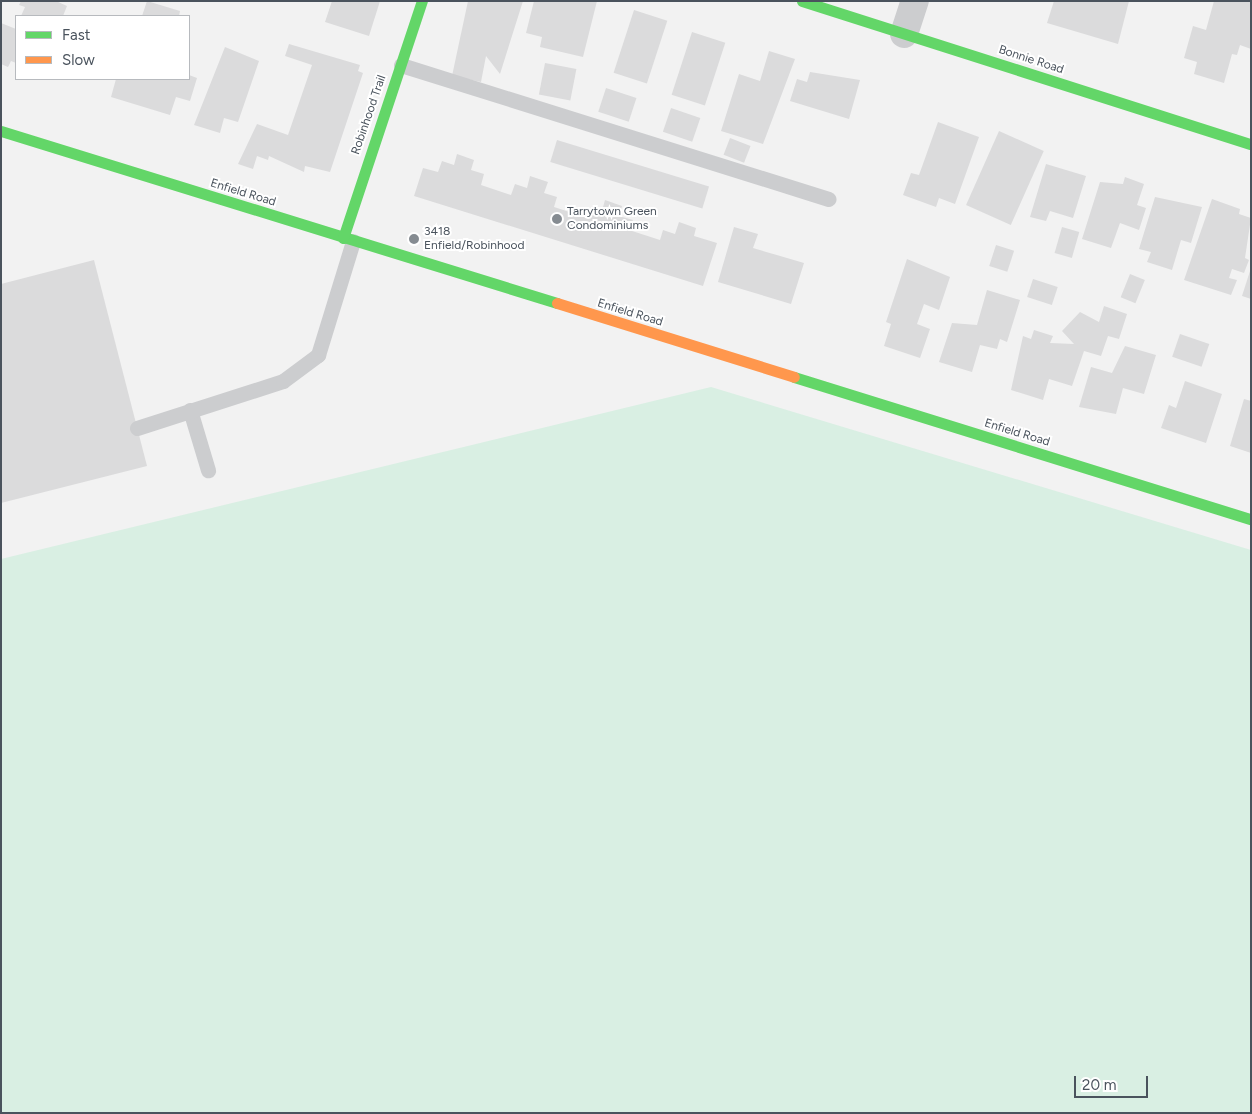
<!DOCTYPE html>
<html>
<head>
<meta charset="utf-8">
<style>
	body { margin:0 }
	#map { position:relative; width:1252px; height:1114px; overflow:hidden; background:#f2f2f2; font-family:Figtree,sans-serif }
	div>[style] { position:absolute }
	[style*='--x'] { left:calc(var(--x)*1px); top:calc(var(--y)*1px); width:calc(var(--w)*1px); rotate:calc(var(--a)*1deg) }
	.green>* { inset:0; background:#d9efe3 }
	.building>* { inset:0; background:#dbdbdc; transform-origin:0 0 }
	.lane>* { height:15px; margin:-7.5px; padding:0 7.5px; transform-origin:7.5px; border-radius:7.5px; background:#cccdcf }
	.street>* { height:28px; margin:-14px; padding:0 14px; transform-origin:14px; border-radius:14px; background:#cccdcf }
	.fast>* { height:11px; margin:-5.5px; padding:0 5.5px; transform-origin:5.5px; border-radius:5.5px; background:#63d668 }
	.slow>* { height:11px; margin:-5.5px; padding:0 5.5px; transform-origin:5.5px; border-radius:5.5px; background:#ff974d }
	.dots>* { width:14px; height:14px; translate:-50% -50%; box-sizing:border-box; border:2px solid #fff; border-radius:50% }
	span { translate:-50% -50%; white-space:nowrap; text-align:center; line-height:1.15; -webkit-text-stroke:4px #fff; paint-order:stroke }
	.street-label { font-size:12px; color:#4a535d }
	.poi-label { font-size:12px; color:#4a535d }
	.left { translate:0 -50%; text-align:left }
	.frame { position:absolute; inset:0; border:2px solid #4a535d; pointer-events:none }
	.legend { position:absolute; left:15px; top:15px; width:175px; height:65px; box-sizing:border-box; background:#fff; border:1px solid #b7babe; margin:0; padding:6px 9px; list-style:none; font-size:15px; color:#4a535d }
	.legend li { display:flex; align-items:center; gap:10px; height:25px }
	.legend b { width:25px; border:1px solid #b7babe }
	.scale { position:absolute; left:1074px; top:1076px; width:74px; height:22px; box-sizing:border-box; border:2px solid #4a535d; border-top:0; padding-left:6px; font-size:15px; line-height:18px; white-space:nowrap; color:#4a535d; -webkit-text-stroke:4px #fff; paint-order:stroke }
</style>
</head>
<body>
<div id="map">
	<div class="green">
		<i style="clip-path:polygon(711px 387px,1251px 550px,1251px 1113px,1px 1113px,1px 559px)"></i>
	</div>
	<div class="building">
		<i style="clip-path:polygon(21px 1px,56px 1px,67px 6px,63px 16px,21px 16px,25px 7px,19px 5px)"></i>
		<i style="clip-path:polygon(147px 1px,180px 11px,179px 16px,142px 16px)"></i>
		<i style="clip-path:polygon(332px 1px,380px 1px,369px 36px,325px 22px)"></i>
		<i style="clip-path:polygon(468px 1px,523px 1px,500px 74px,486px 56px,481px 82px,452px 76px)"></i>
		<i style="clip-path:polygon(534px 1px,597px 1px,583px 57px,540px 47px,542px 37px,526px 33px)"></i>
		<i style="clip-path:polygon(1054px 1px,1129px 1px,1118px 44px,1047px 23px)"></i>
		<i style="clip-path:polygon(1214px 1px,1251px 1px,1251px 49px,1240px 45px,1237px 55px,1232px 54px,1224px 83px,1194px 74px,1197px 62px,1184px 58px,1193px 26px,1206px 30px)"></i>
		<i style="left:634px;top:10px;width:35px;height:66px;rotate:18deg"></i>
		<i style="clip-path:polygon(1px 23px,16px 29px,16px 63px,11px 61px,8px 67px,1px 64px)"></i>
		<i style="left:692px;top:32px;width:35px;height:66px;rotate:18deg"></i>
		<i style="clip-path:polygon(289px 44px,360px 65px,358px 71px,363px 73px,330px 172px,305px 166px,304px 172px,269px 156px,268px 160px,257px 156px,253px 169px,238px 164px,257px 124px,288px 135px,312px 65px,285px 56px)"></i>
		<i style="clip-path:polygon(225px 47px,259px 61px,238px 122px,224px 118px,220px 133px,194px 125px)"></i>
		<i style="clip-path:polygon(769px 51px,795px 59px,763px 144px,721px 131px,739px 74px,760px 81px)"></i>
		<i style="left:545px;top:63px;width:32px;height:32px;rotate:11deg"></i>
		<i style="clip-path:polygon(810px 72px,860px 80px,849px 119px,790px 101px,797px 79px,807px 82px)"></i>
		<i style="clip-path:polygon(189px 75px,197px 78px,190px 101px,176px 97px,170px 115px,111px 97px,116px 79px,189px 79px)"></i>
		<i style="left:606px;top:88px;width:32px;height:25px;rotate:18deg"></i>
		<i style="left:671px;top:108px;width:31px;height:25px;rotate:19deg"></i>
		<i style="clip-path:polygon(938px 122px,979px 137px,955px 204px,939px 198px,936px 207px,903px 195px,911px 173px,919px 175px)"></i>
		<i style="left:999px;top:131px;width:49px;height:81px;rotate:24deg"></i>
		<i style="left:730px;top:138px;width:22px;height:18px;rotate:21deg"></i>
		<i style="left:557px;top:140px;width:159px;height:23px;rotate:17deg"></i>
		<i style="clip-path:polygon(457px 154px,474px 160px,471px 170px,484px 174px,481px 185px,511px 195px,515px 184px,527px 188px,530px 176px,548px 182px,544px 193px,557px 197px,554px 207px,585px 217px,588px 207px,602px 211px,605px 200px,622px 206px,619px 216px,633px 220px,629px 230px,660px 240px,663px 230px,675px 234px,679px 222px,696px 228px,694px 236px,717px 243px,703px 286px,414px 196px,423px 168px,438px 172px,442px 161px,454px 165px)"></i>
		<i style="clip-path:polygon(1046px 164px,1086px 176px,1073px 218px,1050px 211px,1046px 221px,1030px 217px)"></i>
		<i style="clip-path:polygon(1125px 177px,1144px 184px,1137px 205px,1146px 208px,1139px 230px,1120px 223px,1111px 248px,1082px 239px,1100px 182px,1123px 184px)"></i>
		<i style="clip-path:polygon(1155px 197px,1202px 207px,1191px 243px,1181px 240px,1172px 270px,1147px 262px,1151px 252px,1139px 249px)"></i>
		<i style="clip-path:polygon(1212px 199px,1240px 209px,1239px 214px,1251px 218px,1245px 258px,1249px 260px,1244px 273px,1232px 269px,1229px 278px,1237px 280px,1231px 295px,1184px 280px)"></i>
		<i style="clip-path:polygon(734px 227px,758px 234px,753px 248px,804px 263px,791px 304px,718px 282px)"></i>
		<i style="left:1062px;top:227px;width:18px;height:27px;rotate:16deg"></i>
		<i style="left:996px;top:245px;width:19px;height:22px;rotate:18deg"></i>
		<i style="clip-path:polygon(907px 259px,950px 277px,939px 310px,924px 304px,917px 324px,930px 329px,920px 358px,884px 346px,891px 324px,886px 322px)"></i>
		<i style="clip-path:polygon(94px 260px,147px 466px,1px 503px,1px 284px)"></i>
		<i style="clip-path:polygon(1250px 271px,1251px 272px,1251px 299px,1242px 296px)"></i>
		<i style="left:1130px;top:274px;width:16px;height:25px;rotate:22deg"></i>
		<i style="left:1033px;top:279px;width:26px;height:19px;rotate:18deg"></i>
		<i style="clip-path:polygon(987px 290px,1020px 300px,1007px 342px,1000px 339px,997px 349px,980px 345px,972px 372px,939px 362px,952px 323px,977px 325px)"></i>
		<i style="clip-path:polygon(1104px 306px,1127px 314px,1119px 339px,1108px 336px,1101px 356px,1084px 351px,1072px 386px,1049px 379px,1043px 400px,1011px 390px,1023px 336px,1031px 339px,1034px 330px,1053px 336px,1050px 343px,1074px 344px,1062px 331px,1080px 312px,1099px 322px)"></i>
		<i style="left:1180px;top:334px;width:31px;height:24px;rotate:19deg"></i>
		<i style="clip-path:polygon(1125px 346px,1156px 355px,1144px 394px,1123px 388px,1116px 414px,1079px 407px,1091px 367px,1112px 373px)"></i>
		<i style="clip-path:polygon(1185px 381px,1222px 394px,1206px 443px,1161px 428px,1169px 405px,1176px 408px)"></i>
		<i style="clip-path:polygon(1244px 399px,1251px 401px,1251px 453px,1230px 446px)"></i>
	</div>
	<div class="lane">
		<i style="--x:401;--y:65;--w:448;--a:17.4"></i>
		<i style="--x:190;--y:410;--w:63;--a:73.3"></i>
		<i style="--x:137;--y:428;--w:153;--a:-17.8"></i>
		<i style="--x:283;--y:381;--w:44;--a:-36.6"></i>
		<i style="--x:318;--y:355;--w:119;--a:-72.9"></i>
	</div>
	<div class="street">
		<i style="--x:904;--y:34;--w:35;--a:-72"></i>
	</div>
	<div class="fast">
		<i style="--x:802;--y:1;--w:471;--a:17.7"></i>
		<i style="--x:1;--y:131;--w:582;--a:17.19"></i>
		<i style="--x:343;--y:238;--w:250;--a:-71.6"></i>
		<i style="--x:794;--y:377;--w:479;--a:17.3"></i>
	</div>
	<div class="slow">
		<i style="--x:557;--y:303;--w:248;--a:17.3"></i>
	</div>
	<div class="dots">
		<i style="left:557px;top:219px;background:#858b91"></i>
		<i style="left:414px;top:239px;background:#858b91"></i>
	</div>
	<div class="street-label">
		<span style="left:1031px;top:60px;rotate:18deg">Bonnie Road</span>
		<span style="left:369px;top:115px;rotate:-71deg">Robinhood Trail</span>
		<span style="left:243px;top:193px;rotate:17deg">Enfield Road</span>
		<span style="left:630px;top:313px;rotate:17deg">Enfield Road</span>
		<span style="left:1017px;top:433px;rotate:17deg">Enfield Road</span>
	</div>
	<div class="poi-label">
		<span class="left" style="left:567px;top:219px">Tarrytown Green<br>Condominiums</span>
		<span class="left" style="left:424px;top:239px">3418<br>Enfield/Robinhood</span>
	</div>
	<div class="frame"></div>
	<ul class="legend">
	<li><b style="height:6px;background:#63d668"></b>Fast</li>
	<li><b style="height:6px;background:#ff974d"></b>Slow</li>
	</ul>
	<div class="scale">20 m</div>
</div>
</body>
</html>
